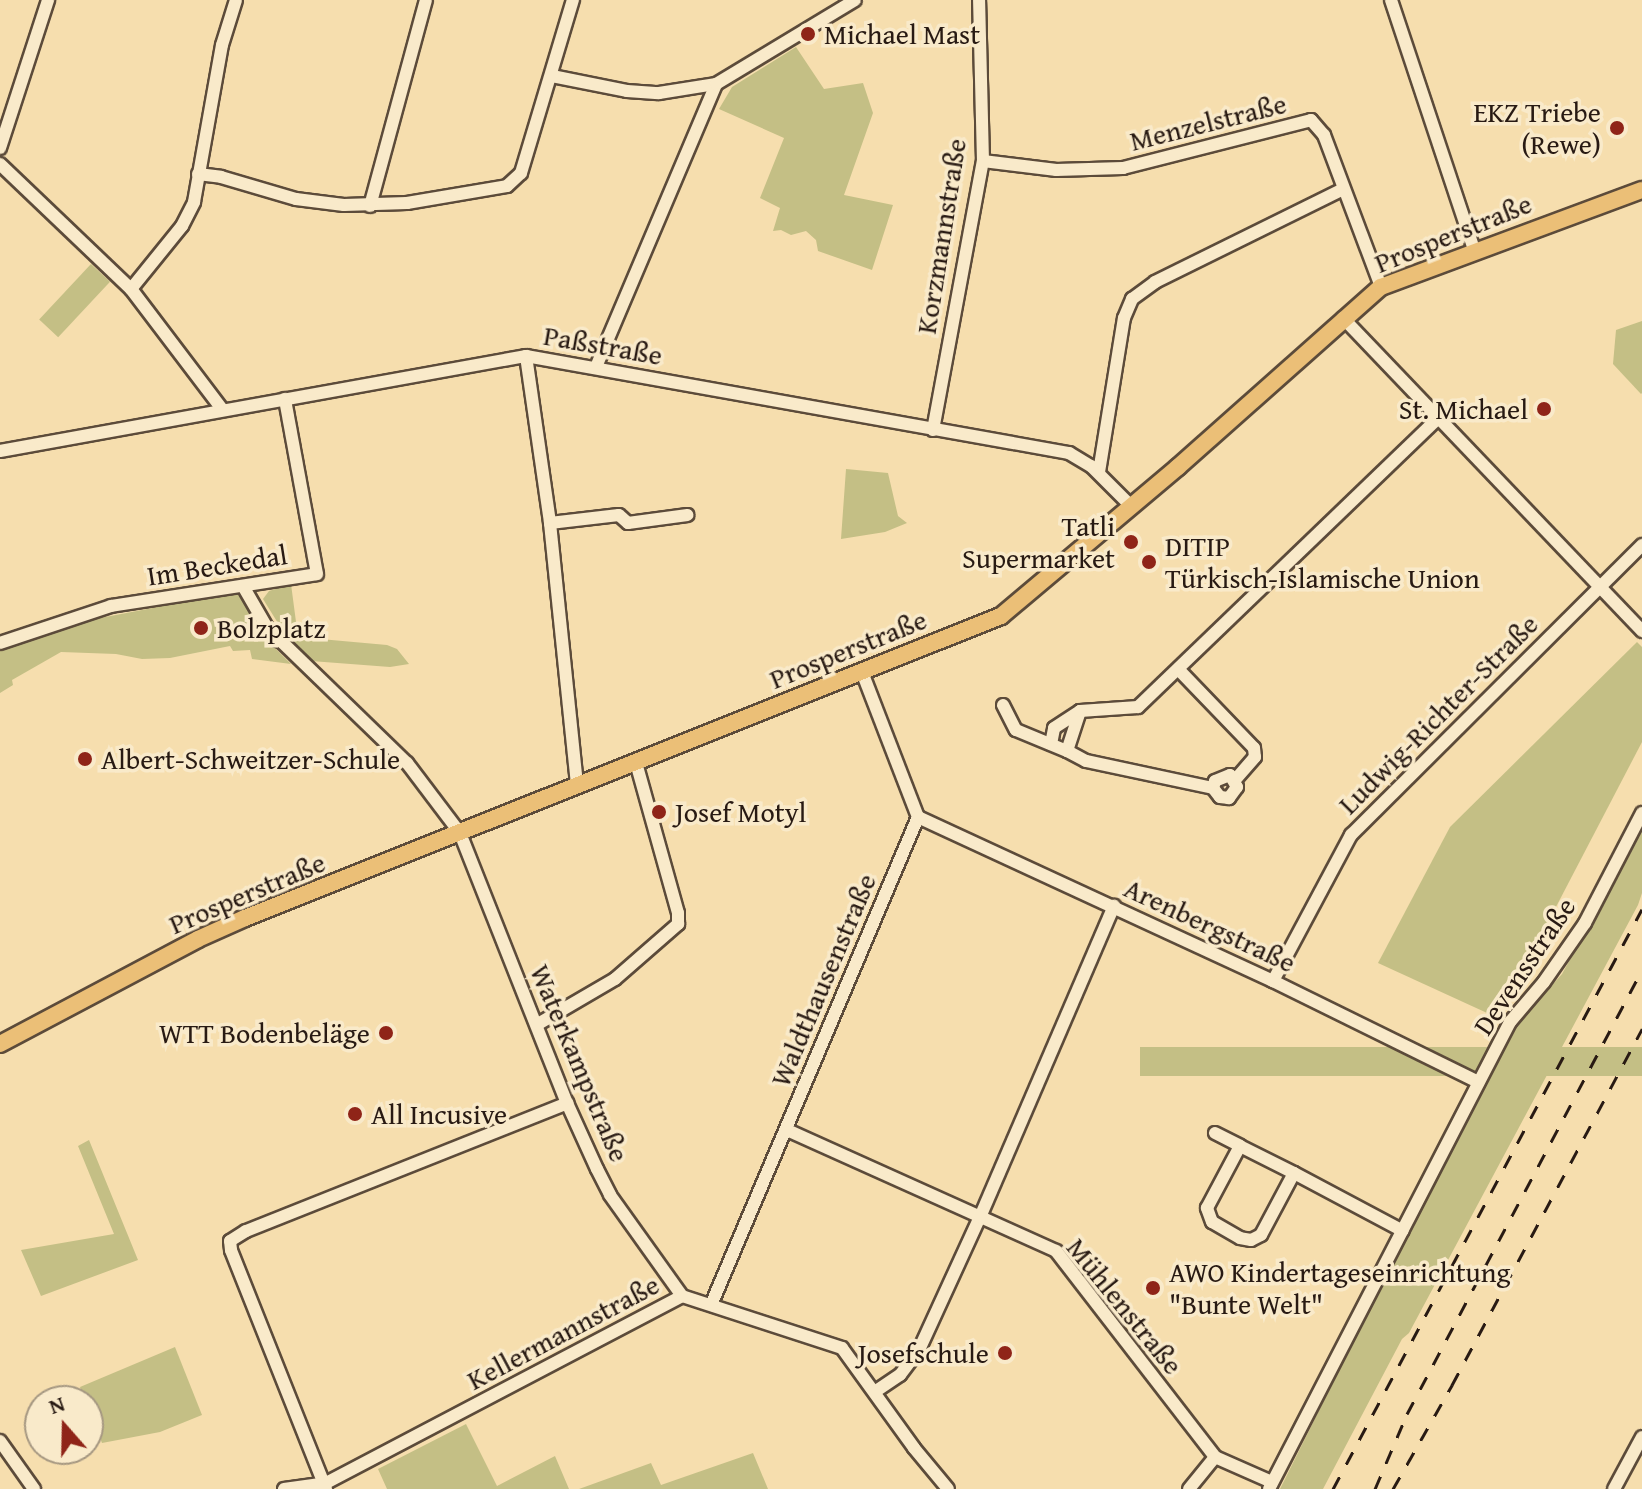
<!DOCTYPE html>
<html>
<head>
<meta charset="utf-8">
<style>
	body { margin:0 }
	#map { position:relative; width:1642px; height:1489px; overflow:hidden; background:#f6deae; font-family:"Gentium Book Plus",serif }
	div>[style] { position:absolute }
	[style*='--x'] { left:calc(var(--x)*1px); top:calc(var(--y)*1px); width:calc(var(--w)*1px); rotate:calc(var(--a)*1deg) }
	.green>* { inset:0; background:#c4bf85; transform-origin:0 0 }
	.roads { filter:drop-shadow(2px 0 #5c4b3a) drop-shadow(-2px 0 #5c4b3a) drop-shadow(0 2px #5c4b3a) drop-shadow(0 -2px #5c4b3a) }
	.minor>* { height:12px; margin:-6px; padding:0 6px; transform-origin:6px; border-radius:6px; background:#f9eaca }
	.major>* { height:16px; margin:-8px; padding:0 8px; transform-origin:8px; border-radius:8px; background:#ebbf77 }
	.rail>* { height:3px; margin-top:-1.5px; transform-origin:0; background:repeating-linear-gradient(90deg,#281a13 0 14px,transparent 0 28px) }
	.dots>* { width:22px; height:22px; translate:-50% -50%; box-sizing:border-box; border:4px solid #f9eaca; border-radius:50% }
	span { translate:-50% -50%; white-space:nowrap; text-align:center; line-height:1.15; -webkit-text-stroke:7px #f9eaca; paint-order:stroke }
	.poi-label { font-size:28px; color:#281a13 }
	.left { translate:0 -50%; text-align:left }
	.right { translate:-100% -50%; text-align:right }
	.street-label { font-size:28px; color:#281a13 }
	.north { position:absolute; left:24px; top:1385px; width:80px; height:80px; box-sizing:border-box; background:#f9eaca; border:2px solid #a59781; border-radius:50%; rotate:340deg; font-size:22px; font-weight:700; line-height:32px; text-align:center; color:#281a13 }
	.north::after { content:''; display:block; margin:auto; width:28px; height:36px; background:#8f2418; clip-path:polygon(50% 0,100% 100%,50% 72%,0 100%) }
</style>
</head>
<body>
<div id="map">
	<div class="green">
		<i style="clip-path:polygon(796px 47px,824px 89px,863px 83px,873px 113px,844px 195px,893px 205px,872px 270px,818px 251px,816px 240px,806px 231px,791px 235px,781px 230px,773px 231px,780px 208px,760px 198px,784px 138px,719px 109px,732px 87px)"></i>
		<i style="left:91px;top:264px;width:26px;height:76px;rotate:43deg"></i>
		<i style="clip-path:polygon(1642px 321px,1642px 393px,1641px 394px,1613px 364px,1616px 330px)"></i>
		<i style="clip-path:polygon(846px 469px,888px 473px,898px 516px,907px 523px,885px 532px,841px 539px)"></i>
		<i style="clip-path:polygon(291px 584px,298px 637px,387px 645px,397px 649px,409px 664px,390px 667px,311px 661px,286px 636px,263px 599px,269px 591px)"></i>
		<i style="clip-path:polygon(231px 593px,241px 596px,265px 638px,291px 664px,252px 659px,250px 650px,233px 651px,230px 646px,170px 658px,142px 659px,116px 654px,61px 652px,12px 680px,13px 685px,0 693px,0 649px,74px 623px)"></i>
		<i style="clip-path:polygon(1637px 642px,1642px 647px,1642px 742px,1498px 1018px,1378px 963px,1450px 827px)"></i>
		<i style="clip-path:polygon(1642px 827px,1642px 893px,1638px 905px,1409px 1333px,1402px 1339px,1323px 1489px,1280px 1489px,1475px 1097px,1516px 1025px,1562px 974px)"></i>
		<i style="left:1642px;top:1047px;width:29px;height:502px;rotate:90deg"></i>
		<i style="clip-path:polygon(89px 1140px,138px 1260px,41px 1296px,21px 1250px,114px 1234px,78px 1146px)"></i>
		<i style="clip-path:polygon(175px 1347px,202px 1415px,160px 1432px,102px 1443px,80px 1387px)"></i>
		<i style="clip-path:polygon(466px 1424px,497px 1486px,555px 1456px,569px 1489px,387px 1489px,378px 1469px)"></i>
		<i style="clip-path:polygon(753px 1453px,768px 1489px,579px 1489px,651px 1463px,661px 1485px)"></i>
	</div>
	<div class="roads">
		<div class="minor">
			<i style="--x:1391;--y:0;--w:263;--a:71.6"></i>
			<i style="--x:552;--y:76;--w:76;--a:11.3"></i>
			<i style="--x:627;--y:91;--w:32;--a:4"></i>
			<i style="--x:659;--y:93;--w:58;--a:-9"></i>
			<i style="--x:0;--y:148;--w:156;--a:-72"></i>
			<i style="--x:983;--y:161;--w:74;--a:7"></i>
			<i style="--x:1056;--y:170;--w:67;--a:-1.7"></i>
			<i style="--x:1123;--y:168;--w:194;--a:-14.3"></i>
			<i style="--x:1311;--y:120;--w:20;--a:49"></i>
			<i style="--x:1324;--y:135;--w:162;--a:69.4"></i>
			<i style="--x:0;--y:164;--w:181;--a:43.7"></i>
			<i style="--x:131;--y:289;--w:151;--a:52.8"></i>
			<i style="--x:198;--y:174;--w:23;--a:7"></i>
			<i style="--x:221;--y:177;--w:78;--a:16.3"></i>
			<i style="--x:296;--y:199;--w:48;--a:7.1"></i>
			<i style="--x:344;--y:205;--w:63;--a:-1.8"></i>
			<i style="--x:407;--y:203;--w:101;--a:-9.6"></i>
			<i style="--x:507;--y:186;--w:19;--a:-43"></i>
			<i style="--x:521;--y:173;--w:181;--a:-73.3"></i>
			<i style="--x:370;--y:206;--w:213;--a:-74.8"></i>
			<i style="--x:131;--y:289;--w:81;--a:-51"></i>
			<i style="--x:182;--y:226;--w:27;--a:-63"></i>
			<i style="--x:194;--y:202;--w:159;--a:-79.9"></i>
			<i style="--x:222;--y:45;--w:47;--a:-72.7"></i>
			<i style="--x:1343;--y:318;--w:433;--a:46.3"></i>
			<i style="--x:526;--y:356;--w:169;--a:81.8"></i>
			<i style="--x:550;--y:523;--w:264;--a:84.1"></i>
			<i style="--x:596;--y:367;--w:307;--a:-67"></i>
			<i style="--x:716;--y:84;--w:162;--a:-31.1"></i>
			<i style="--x:933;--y:430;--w:274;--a:-79.5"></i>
			<i style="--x:983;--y:161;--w:161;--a:-91.4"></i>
			<i style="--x:0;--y:451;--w:535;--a:-10.24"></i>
			<i style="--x:526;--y:356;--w:552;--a:10.13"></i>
			<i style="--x:1069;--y:453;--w:26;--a:31"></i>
			<i style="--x:1091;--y:466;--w:58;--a:45"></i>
			<i style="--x:1099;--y:472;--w:156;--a:-80.8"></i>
			<i style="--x:1124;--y:318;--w:21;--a:-67"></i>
			<i style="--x:1132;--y:299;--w:29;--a:-36"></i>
			<i style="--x:1155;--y:282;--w:210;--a:-26.3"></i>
			<i style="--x:550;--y:523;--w:69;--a:-6.6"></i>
			<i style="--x:619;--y:515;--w:12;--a:42"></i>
			<i style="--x:628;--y:523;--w:60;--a:-7.7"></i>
			<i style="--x:243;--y:586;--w:60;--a:60"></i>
			<i style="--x:273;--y:638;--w:10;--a:24"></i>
			<i style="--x:282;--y:642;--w:174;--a:44.1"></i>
			<i style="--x:407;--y:763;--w:88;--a:52.9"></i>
			<i style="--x:460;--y:833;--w:290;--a:68.4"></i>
			<i style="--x:567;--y:1103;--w:72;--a:65.6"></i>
			<i style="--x:597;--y:1169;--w:29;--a:63"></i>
			<i style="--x:610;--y:1195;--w:124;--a:54.5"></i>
			<i style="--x:0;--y:643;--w:117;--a:-18.4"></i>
			<i style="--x:111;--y:606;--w:208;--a:-8.8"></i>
			<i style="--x:317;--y:574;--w:178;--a:-100.4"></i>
			<i style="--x:1179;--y:670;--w:108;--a:46.1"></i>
			<i style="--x:1254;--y:748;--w:9;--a:84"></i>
			<i style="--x:1255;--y:757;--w:30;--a:131"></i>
			<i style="--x:1003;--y:705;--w:28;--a:63"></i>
			<i style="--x:1016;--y:730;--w:55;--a:22.4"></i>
			<i style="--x:1051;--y:744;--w:16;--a:-79"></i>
			<i style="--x:1054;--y:728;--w:31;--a:-33"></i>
			<i style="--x:1213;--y:788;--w:7;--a:-74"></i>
			<i style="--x:1215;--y:781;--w:16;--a:-22"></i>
			<i style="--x:1230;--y:775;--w:14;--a:60"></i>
			<i style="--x:1237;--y:787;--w:14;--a:126"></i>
			<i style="--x:1229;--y:798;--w:9;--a:-174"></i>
			<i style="--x:1220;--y:797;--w:11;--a:-128"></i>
			<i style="--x:1213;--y:788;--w:130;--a:-168"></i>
			<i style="--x:1086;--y:761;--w:21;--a:-152"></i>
			<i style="--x:1067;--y:751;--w:42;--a:-72"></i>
			<i style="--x:1080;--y:711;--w:58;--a:-3.9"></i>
			<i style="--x:1138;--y:707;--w:417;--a:-43.9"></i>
			<i style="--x:918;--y:817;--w:391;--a:24.8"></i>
			<i style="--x:1273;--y:981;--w:229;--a:26.2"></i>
			<i style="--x:1273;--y:981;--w:166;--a:-61.9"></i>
			<i style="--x:1351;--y:835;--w:411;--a:-44.9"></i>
			<i style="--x:538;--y:1024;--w:89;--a:-30.3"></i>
			<i style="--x:615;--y:979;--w:84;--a:-41.1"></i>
			<i style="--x:678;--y:924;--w:11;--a:-90"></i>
			<i style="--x:678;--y:913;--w:156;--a:-105.6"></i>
			<i style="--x:787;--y:1130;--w:295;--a:24.2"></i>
			<i style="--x:1056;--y:1251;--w:260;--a:52.3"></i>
			<i style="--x:1215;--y:1457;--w:62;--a:23.7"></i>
			<i style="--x:1215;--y:1133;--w:28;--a:27"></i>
			<i style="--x:1294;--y:1173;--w:70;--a:118"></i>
			<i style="--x:1261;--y:1235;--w:11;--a:153"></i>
			<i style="--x:1251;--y:1240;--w:11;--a:-170"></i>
			<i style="--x:1240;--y:1238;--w:32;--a:-150"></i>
			<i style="--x:1212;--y:1222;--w:15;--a:-110"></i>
			<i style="--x:1207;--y:1208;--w:70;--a:-62"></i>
			<i style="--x:1240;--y:1146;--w:60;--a:26.6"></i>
			<i style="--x:1294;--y:1173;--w:123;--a:28"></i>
			<i style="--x:711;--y:1305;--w:530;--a:-67.01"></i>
			<i style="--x:918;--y:817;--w:155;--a:-111.1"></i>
			<i style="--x:876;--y:1391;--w:29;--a:-34"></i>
			<i style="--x:900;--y:1375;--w:31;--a:-53"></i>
			<i style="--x:919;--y:1350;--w:146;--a:-65.4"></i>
			<i style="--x:980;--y:1217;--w:339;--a:-66.7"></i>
			<i style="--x:0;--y:1441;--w:59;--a:54.7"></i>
			<i style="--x:284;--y:1489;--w:42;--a:-8.1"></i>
			<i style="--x:326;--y:1483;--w:402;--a:-27.7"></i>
			<i style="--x:682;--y:1296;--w:168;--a:18"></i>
			<i style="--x:842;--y:1348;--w:123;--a:54.2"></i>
			<i style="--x:914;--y:1448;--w:53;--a:50.3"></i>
			<i style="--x:326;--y:1489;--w:257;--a:-111.7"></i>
			<i style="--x:231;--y:1250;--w:9;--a:-96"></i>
			<i style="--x:230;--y:1241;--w:19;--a:-32"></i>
			<i style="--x:246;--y:1231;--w:346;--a:-21.7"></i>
			<i style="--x:1189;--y:1489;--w:41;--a:-50.9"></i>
			<i style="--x:1269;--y:1489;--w:526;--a:-62.7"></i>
			<i style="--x:1510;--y:1022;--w:52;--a:-49.6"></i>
			<i style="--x:1544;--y:982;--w:72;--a:-55.2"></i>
			<i style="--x:1585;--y:923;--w:124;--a:-62.6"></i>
			<i style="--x:1614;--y:1489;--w:59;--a:-61.7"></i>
		</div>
		<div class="major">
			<i style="--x:0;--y:1044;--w:224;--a:-27.9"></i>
			<i style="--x:198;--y:939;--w:51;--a:-24.1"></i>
			<i style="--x:245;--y:918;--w:814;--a:-21.78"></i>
			<i style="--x:1001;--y:616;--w:231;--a:-40.1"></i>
			<i style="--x:1178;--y:467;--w:271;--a:-41.6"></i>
			<i style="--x:1381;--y:287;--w:278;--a:-20.4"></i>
		</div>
	</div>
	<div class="rail">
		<i style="--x:1333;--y:1489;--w:657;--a:-61.95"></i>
		<i style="--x:1375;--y:1489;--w:82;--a:-66.9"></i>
		<i style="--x:1407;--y:1414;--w:502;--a:-62.11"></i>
		<i style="--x:1393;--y:1489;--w:120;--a:-60.4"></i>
		<i style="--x:1452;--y:1385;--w:404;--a:-61.9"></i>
	</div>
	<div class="dots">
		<i style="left:808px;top:34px;background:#8f2418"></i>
		<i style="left:1617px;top:128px;background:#8f2418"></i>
		<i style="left:1544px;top:409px;background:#8f2418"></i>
		<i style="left:1131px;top:542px;background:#8f2418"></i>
		<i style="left:1149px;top:562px;background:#8f2418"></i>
		<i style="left:201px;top:628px;background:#8f2418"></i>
		<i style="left:85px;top:759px;background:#8f2418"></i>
		<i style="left:659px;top:812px;background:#8f2418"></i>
		<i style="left:386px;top:1033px;background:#8f2418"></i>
		<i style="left:355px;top:1114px;background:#8f2418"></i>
		<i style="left:1153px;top:1288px;background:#8f2418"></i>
		<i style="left:1005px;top:1353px;background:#8f2418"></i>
	</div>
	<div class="poi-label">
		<span class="left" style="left:824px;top:34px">Michael Mast</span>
		<span class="right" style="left:1601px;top:128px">EKZ Triebe<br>(Rewe)</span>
		<span class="right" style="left:1528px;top:409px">St. Michael</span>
		<span class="right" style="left:1115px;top:542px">Tatli<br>Supermarket</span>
		<span class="left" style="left:1165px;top:562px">DITIP<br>Türkisch-Islamische Union</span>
		<span class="left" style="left:217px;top:628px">Bolzplatz</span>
		<span class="left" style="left:101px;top:759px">Albert-Schweitzer-Schule</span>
		<span class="left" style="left:675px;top:812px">Josef Motyl</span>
		<span class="right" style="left:370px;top:1033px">WTT Bodenbeläge</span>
		<span class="left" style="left:371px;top:1114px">All Incusive</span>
		<span class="left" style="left:1169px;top:1288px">AWO Kindertageseinrichtung<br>"Bunte Welt"</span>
		<span class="right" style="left:989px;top:1353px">Josefschule</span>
	</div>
	<div class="street-label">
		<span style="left:1208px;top:122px;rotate:-14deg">Menzelstraße</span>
		<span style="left:1453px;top:233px;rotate:-22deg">Prosperstraße</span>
		<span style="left:941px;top:236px;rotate:-81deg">Korzmannstraße</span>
		<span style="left:603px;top:345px;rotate:10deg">Paßstraße</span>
		<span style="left:217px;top:565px;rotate:-9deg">Im Beckedal</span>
		<span style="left:848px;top:649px;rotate:-22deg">Prosperstraße</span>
		<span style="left:1438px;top:714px;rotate:-45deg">Ludwig-Richter-Straße</span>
		<span style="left:247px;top:893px;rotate:-23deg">Prosperstraße</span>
		<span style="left:1210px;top:925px;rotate:25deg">Arenbergstraße</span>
		<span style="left:1524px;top:966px;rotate:-56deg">Devensstraße</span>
		<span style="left:823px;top:980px;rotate:-67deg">Waldthausenstraße</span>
		<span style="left:580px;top:1063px;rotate:67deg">Waterkampstraße</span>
		<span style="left:1125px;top:1306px;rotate:51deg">Mühlenstraße</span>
		<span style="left:563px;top:1332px;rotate:-28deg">Kellermannstraße</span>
	</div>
	<div class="north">N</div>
</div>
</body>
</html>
